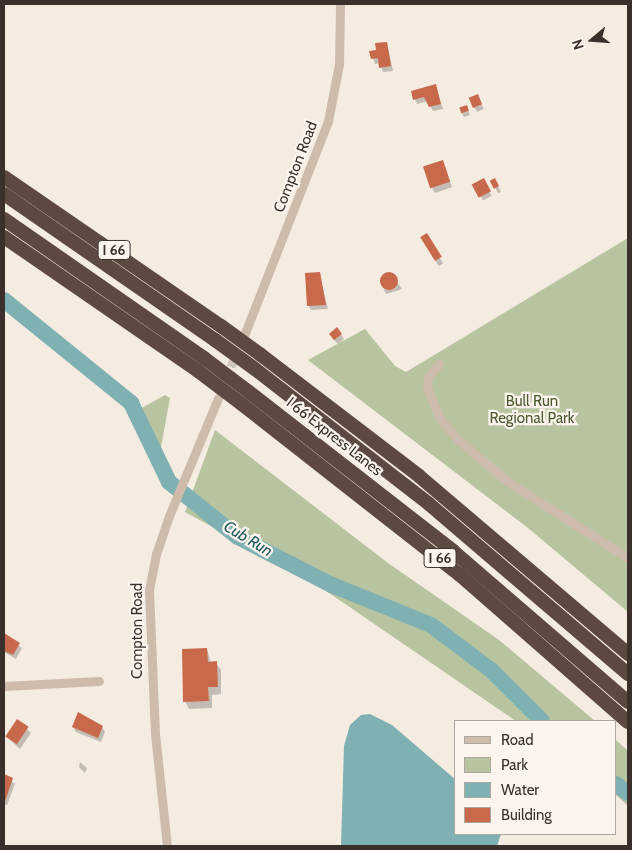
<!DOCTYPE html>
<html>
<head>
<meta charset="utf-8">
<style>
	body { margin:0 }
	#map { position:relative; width:632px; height:850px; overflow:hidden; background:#f4ebe1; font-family:Cabin,sans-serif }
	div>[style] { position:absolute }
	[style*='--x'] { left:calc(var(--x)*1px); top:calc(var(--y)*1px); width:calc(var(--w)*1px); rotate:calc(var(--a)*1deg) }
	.green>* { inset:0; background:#b8c4a0 }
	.water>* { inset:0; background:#7fb0b2 }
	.shadow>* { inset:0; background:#0003; transform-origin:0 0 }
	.river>* { height:16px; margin:-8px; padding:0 8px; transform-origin:8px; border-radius:8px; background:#7fb0b2 }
	.building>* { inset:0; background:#c8694b; transform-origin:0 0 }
	.round { border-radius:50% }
	.minor-tunnel>* { height:9px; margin-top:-4.5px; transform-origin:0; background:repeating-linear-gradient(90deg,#cfc6bd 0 9px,transparent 0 13.5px) }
	.minor>* { height:9px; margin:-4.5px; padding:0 4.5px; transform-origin:4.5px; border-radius:4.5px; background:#cdbbac }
	.highway>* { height:14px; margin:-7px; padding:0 7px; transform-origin:7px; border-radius:7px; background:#5c4a42 }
	.highway-bridge>* { height:14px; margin:-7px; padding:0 7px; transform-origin:7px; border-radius:7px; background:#5c4a42 }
	span { translate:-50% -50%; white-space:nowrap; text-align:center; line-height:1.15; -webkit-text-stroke:4.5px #fbf5ee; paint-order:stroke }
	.shield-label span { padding:1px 4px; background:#fbf5ee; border:1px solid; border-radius:4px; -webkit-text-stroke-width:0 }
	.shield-label { font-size:14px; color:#3b302b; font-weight:700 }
	.street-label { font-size:15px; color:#3b302b }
	.park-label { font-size:15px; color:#4a5a2e }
	.water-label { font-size:16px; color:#1f5a5e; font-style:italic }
	.frame { position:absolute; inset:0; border:5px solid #3b302b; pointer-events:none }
	.legend { position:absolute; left:454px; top:720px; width:162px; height:115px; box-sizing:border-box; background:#fbf5ee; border:1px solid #aea6a0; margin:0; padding:6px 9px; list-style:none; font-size:15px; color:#3b302b }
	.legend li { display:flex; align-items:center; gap:10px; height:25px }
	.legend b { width:25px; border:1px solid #aea6a0 }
	.north { position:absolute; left:567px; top:15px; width:50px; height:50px; -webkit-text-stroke:4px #fbf5ee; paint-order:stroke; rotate:252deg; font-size:14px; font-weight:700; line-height:20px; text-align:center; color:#3b302b }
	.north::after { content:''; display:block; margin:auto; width:18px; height:22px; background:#3b302b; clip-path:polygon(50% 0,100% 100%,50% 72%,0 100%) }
</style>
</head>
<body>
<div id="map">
	<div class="green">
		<i style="clip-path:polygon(628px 238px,628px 612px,528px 528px,308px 360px,365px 329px,395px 366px,406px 372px)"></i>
		<i style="clip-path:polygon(165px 395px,170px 398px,159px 458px,131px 414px)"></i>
		<i style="clip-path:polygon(215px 430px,388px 563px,499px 640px,595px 721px,516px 721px,316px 584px,185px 512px)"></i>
		<i style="clip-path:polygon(616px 740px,628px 751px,628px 806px,616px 795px)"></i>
	</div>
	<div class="water">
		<i style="clip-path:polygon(370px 714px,392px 725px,456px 780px,456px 834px,501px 834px,497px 846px,341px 846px,344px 746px,350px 725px,361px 715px)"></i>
	</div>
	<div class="shadow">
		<i style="clip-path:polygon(387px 43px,393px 71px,383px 72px,380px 63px,375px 64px,371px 52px,378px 51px)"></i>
		<i style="clip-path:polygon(435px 86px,443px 109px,433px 111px,428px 101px,417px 104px,415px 99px)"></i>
		<i style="clip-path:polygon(480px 101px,484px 109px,477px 112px,474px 107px)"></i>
		<i style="clip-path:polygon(467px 107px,470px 115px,464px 117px,461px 112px)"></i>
		<i style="clip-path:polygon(445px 166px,452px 187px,435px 193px,432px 188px)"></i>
		<i style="left:483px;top:180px;width:18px;height:10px;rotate:61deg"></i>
		<i style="clip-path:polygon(495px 180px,501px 192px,498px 193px,492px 182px)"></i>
		<i style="left:426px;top:234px;width:34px;height:5px;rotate:60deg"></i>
		<i style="clip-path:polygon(390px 272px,402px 289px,386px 294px,380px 280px,383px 274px)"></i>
		<i style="clip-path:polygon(319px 273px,328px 309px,311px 310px,309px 306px)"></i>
		<i style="clip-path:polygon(337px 329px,344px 339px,338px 344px,333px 339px)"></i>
		<i style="clip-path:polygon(4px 635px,22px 648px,16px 659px,4px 652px)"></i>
		<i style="clip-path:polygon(207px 649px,211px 663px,216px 663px,221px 670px,221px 694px,212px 695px,212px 708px,189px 709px,185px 701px)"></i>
		<i style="clip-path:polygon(18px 721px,31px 733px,20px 749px,6px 736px)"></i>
		<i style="clip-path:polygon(73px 727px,102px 727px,105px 732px,101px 742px,76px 732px)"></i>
		<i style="clip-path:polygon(80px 762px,87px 768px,85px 773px,79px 767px)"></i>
		<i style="clip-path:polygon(4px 775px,15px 784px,7px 805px,4px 804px)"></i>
	</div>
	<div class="river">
		<i style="--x:4;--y:300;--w:164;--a:39"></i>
		<i style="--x:131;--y:403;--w:88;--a:64.3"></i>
		<i style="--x:169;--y:482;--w:88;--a:38.6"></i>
		<i style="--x:238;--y:537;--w:106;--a:27.1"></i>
		<i style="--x:332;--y:585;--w:107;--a:22"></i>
		<i style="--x:431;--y:625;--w:75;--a:36.9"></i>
		<i style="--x:491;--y:670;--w:72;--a:45"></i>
		<i style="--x:616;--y:784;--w:15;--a:37"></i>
	</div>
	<div class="building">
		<i style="clip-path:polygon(387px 42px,391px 66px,379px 68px,378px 58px,371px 59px,369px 51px,376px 50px,375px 43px)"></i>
		<i style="clip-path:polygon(436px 84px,441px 104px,429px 107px,424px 97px,413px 100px,411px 91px)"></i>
		<i style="left:478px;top:94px;width:11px;height:10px;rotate:68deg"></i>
		<i style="left:467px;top:105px;width:6px;height:8px;rotate:72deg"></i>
		<i style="left:443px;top:160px;width:23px;height:21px;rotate:72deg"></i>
		<i style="left:484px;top:178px;width:15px;height:14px;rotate:62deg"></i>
		<i style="left:495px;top:178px;width:9px;height:6px;rotate:63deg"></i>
		<i style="left:427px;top:233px;width:28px;height:8px;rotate:58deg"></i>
		<i class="round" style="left:380px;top:272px;width:18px;height:18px"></i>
		<i style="clip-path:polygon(320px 272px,326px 305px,307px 306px,305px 273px)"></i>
		<i style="clip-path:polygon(337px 327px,342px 334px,334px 340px,329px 334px)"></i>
		<i style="clip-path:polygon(4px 633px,20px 643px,13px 655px,4px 651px)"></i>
		<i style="clip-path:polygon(207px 648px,208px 662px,217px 661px,218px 687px,208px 687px,209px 701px,183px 702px,182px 649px)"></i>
		<i style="clip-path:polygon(78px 712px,103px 726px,98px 738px,72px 727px)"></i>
		<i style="left:17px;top:719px;width:14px;height:21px;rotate:34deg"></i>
		<i style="clip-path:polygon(4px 774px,13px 778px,4px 804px)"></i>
	</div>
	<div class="minor-tunnel">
		<i style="--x:226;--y:379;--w:29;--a:-68"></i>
	</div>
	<div class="minor">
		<i style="--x:245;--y:333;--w:228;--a:-68.6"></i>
		<i style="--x:328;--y:121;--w:58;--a:-79.1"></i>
		<i style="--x:339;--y:64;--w:60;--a:-89"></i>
		<i style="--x:439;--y:364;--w:17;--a:130"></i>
		<i style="--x:428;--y:377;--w:11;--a:95"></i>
		<i style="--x:427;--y:388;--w:33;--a:67"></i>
		<i style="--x:440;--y:418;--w:27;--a:51"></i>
		<i style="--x:457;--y:439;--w:65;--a:40"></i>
		<i style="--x:507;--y:481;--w:143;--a:32.5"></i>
		<i style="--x:4;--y:686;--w:95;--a:-3"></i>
		<i style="--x:167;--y:846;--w:113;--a:-96.1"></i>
		<i style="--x:155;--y:734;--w:144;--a:-92.4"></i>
		<i style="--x:149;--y:590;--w:37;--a:-79"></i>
		<i style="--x:156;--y:554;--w:40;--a:-71.1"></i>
		<i style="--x:169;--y:516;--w:128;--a:-67.4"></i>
	</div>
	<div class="highway">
		<i style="--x:4;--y:177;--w:263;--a:34.5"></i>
		<i style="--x:4;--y:194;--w:257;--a:34.7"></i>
		<i style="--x:4;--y:219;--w:244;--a:34.8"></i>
		<i style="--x:4;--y:237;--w:236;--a:34.6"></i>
		<i style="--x:261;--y:355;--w:199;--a:37.4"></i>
		<i style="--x:419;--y:476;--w:275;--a:40.4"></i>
		<i style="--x:255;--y:369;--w:220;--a:37.8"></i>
		<i style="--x:429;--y:504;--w:262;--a:40.5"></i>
		<i style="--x:249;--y:392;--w:259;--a:37.9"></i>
		<i style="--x:453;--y:551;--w:231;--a:40.8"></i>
		<i style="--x:243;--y:405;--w:276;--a:38.1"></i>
		<i style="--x:460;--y:575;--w:223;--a:41.2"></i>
	</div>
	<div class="highway-bridge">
		<i style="--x:221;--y:326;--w:49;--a:35.9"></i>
		<i style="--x:215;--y:340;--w:49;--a:35.9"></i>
		<i style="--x:204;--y:358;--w:56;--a:37.1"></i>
		<i style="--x:198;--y:371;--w:56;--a:37.1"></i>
	</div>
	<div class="shield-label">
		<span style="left:114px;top:250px">I 66</span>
		<span style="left:440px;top:558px">I 66</span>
	</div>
	<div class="street-label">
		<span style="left:296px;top:167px;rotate:-69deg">Compton Road</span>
		<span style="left:334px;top:437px;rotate:38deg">I 66 Express Lanes</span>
		<span style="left:138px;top:631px;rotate:-90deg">Compton Road</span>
	</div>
	<div class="park-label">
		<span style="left:532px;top:410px">Bull Run<br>Regional Park</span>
	</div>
	<div class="water-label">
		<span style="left:248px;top:539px;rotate:31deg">Cub Run</span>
	</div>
	<div class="frame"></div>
	<ul class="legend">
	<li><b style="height:6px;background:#cdbbac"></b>Road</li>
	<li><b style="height:14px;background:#b8c4a0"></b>Park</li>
	<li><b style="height:14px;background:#7fb0b2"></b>Water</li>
	<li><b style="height:14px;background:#c8694b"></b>Building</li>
	</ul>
	<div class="north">N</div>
</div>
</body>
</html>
